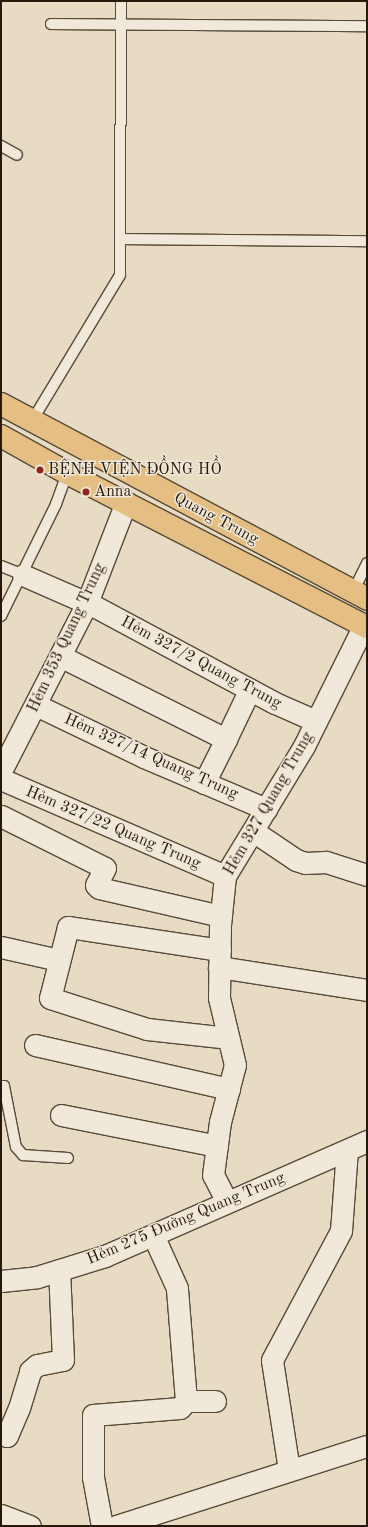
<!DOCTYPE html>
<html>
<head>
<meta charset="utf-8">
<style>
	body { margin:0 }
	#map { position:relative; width:368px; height:1527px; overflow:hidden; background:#e8dbc3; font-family:"Old Standard TT",serif }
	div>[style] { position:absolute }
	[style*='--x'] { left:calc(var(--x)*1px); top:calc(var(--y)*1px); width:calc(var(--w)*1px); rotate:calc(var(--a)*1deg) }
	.roads { filter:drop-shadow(1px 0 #564a38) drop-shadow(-1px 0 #564a38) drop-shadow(0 1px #564a38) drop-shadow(0 -1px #564a38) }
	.lane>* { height:10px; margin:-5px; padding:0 5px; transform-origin:5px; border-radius:5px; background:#f0e8d8 }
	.street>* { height:21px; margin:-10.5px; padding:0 10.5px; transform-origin:10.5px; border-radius:10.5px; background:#f0e8d8 }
	.primary>* { height:22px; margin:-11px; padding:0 11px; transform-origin:11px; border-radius:11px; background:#e4be82 }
	.dots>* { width:11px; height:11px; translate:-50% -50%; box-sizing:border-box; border:2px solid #f0e8d8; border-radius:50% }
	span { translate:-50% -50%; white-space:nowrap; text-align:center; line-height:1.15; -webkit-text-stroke:3px #f0e8d8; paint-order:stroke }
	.poi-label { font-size:16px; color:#26190a }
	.left { translate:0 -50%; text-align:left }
	.street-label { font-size:16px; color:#26190a }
	.frame { position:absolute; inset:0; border:2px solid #26190a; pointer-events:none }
</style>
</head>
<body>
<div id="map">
	<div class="roads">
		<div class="lane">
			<i style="--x:51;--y:24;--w:316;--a:0.4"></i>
			<i style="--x:1;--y:146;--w:18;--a:29"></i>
			<i style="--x:120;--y:239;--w:247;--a:0.5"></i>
			<i style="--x:32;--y:421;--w:170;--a:-58.9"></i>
			<i style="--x:120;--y:275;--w:274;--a:-89.8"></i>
			<i style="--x:1;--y:566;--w:24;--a:22"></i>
			<i style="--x:353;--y:592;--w:32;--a:-64"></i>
			<i style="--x:1;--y:616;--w:125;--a:-63.8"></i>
			<i style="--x:56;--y:504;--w:33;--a:-70"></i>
			<i style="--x:1;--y:1086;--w:3;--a:0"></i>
			<i style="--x:4;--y:1086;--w:62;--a:78.9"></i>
			<i style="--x:16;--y:1147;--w:11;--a:49"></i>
			<i style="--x:23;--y:1155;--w:45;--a:3.8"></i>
		</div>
		<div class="street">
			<i style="--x:23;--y:575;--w:77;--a:23.6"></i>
			<i style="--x:94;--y:606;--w:205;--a:28.2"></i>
			<i style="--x:275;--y:703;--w:45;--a:23.7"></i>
			<i style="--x:60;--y:656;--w:186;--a:26.6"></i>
			<i style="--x:226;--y:739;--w:55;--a:-64.4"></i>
			<i style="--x:36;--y:705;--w:120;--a:25.7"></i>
			<i style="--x:144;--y:757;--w:133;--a:23.1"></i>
			<i style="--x:1;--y:771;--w:189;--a:-62.9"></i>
			<i style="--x:87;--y:603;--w:108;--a:-68.9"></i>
			<i style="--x:1;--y:779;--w:244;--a:23.4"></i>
			<i style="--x:204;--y:783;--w:49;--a:-63.4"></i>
			<i style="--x:1;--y:816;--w:116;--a:26.6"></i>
			<i style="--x:105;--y:868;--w:19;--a:118"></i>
			<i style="--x:96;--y:885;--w:4;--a:45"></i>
			<i style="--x:99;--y:888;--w:125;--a:12.9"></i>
			<i style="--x:253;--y:831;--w:52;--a:34"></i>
			<i style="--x:296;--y:860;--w:9;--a:18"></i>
			<i style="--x:305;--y:863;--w:21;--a:-3"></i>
			<i style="--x:326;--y:862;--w:43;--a:17.6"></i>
			<i style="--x:1;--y:947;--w:58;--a:12.8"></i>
			<i style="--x:220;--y:950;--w:154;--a:-171.4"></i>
			<i style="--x:68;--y:927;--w:73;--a:104.2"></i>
			<i style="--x:50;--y:998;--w:102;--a:17.7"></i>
			<i style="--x:147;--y:1029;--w:81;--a:6.3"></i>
			<i style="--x:219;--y:967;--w:150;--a:8.8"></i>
			<i style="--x:35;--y:1045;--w:199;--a:12.8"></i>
			<i style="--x:61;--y:1115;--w:159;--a:11.2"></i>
			<i style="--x:227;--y:1202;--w:30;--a:-117"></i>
			<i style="--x:213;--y:1175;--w:53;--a:-82.5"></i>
			<i style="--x:220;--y:1122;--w:59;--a:-75.3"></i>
			<i style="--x:235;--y:1065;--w:69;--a:-103.4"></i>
			<i style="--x:219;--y:998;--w:73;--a:-89.2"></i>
			<i style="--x:220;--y:925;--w:49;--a:-84.2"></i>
			<i style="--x:225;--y:876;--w:152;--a:-58.7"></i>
			<i style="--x:304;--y:746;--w:135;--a:-63.6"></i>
			<i style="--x:1;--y:1281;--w:36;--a:-6"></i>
			<i style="--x:37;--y:1277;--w:71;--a:-17.2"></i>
			<i style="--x:105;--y:1256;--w:286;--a:-23.7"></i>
			<i style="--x:186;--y:1401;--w:29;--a:0"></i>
			<i style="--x:1;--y:1432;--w:7;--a:34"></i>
			<i style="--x:7;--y:1436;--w:30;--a:-67"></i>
			<i style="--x:19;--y:1408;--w:39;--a:-73"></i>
			<i style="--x:30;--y:1371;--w:9;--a:-41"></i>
			<i style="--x:37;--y:1365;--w:26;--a:-11"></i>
			<i style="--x:63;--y:1360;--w:90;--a:-92.5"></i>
			<i style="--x:289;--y:1470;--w:111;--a:-98.8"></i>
			<i style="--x:272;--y:1360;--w:146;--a:-61.9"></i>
			<i style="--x:341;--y:1231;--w:81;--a:-85.8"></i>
			<i style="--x:1;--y:1515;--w:31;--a:21"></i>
			<i style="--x:102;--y:1526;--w:50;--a:-100.4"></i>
			<i style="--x:93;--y:1477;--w:62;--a:-90"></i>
			<i style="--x:93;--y:1415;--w:87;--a:-4.6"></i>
			<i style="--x:180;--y:1408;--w:9;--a:-49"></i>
			<i style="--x:186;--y:1401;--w:113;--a:-94.6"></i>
			<i style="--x:177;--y:1288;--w:58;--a:-114.4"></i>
			<i style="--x:116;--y:1526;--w:263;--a:-17.7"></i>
		</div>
		<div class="primary">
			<i style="--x:1;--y:404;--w:415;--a:28"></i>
			<i style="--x:1;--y:436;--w:76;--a:29.3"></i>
			<i style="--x:67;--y:473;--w:337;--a:27.2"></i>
		</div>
	</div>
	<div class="dots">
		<i style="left:40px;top:470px;background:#8f2418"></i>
		<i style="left:86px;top:492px;background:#8f2418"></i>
	</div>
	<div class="poi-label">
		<span class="left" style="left:48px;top:470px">BỆNH VIỆN ĐỒNG HỒ</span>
		<span class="left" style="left:94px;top:492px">Anna</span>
	</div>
	<div class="street-label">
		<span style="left:216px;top:519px;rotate:28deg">Quang Trung</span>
		<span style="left:67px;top:638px;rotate:-65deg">Hẻm 353 Quang Trung</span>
		<span style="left:201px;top:663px;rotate:28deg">Hẻm 327/2 Quang Trung</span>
		<span style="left:151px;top:757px;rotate:24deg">Hẻm 327/14 Quang Trung</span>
		<span style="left:269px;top:804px;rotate:-60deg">Hẻm 327 Quang Trung</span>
		<span style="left:113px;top:828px;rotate:23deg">Hẻm 327/22 Quang Trung</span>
		<span style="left:186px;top:1219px;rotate:-23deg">Hẻm 275 Đường Quang Trung</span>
	</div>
	<div class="frame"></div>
</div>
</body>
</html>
